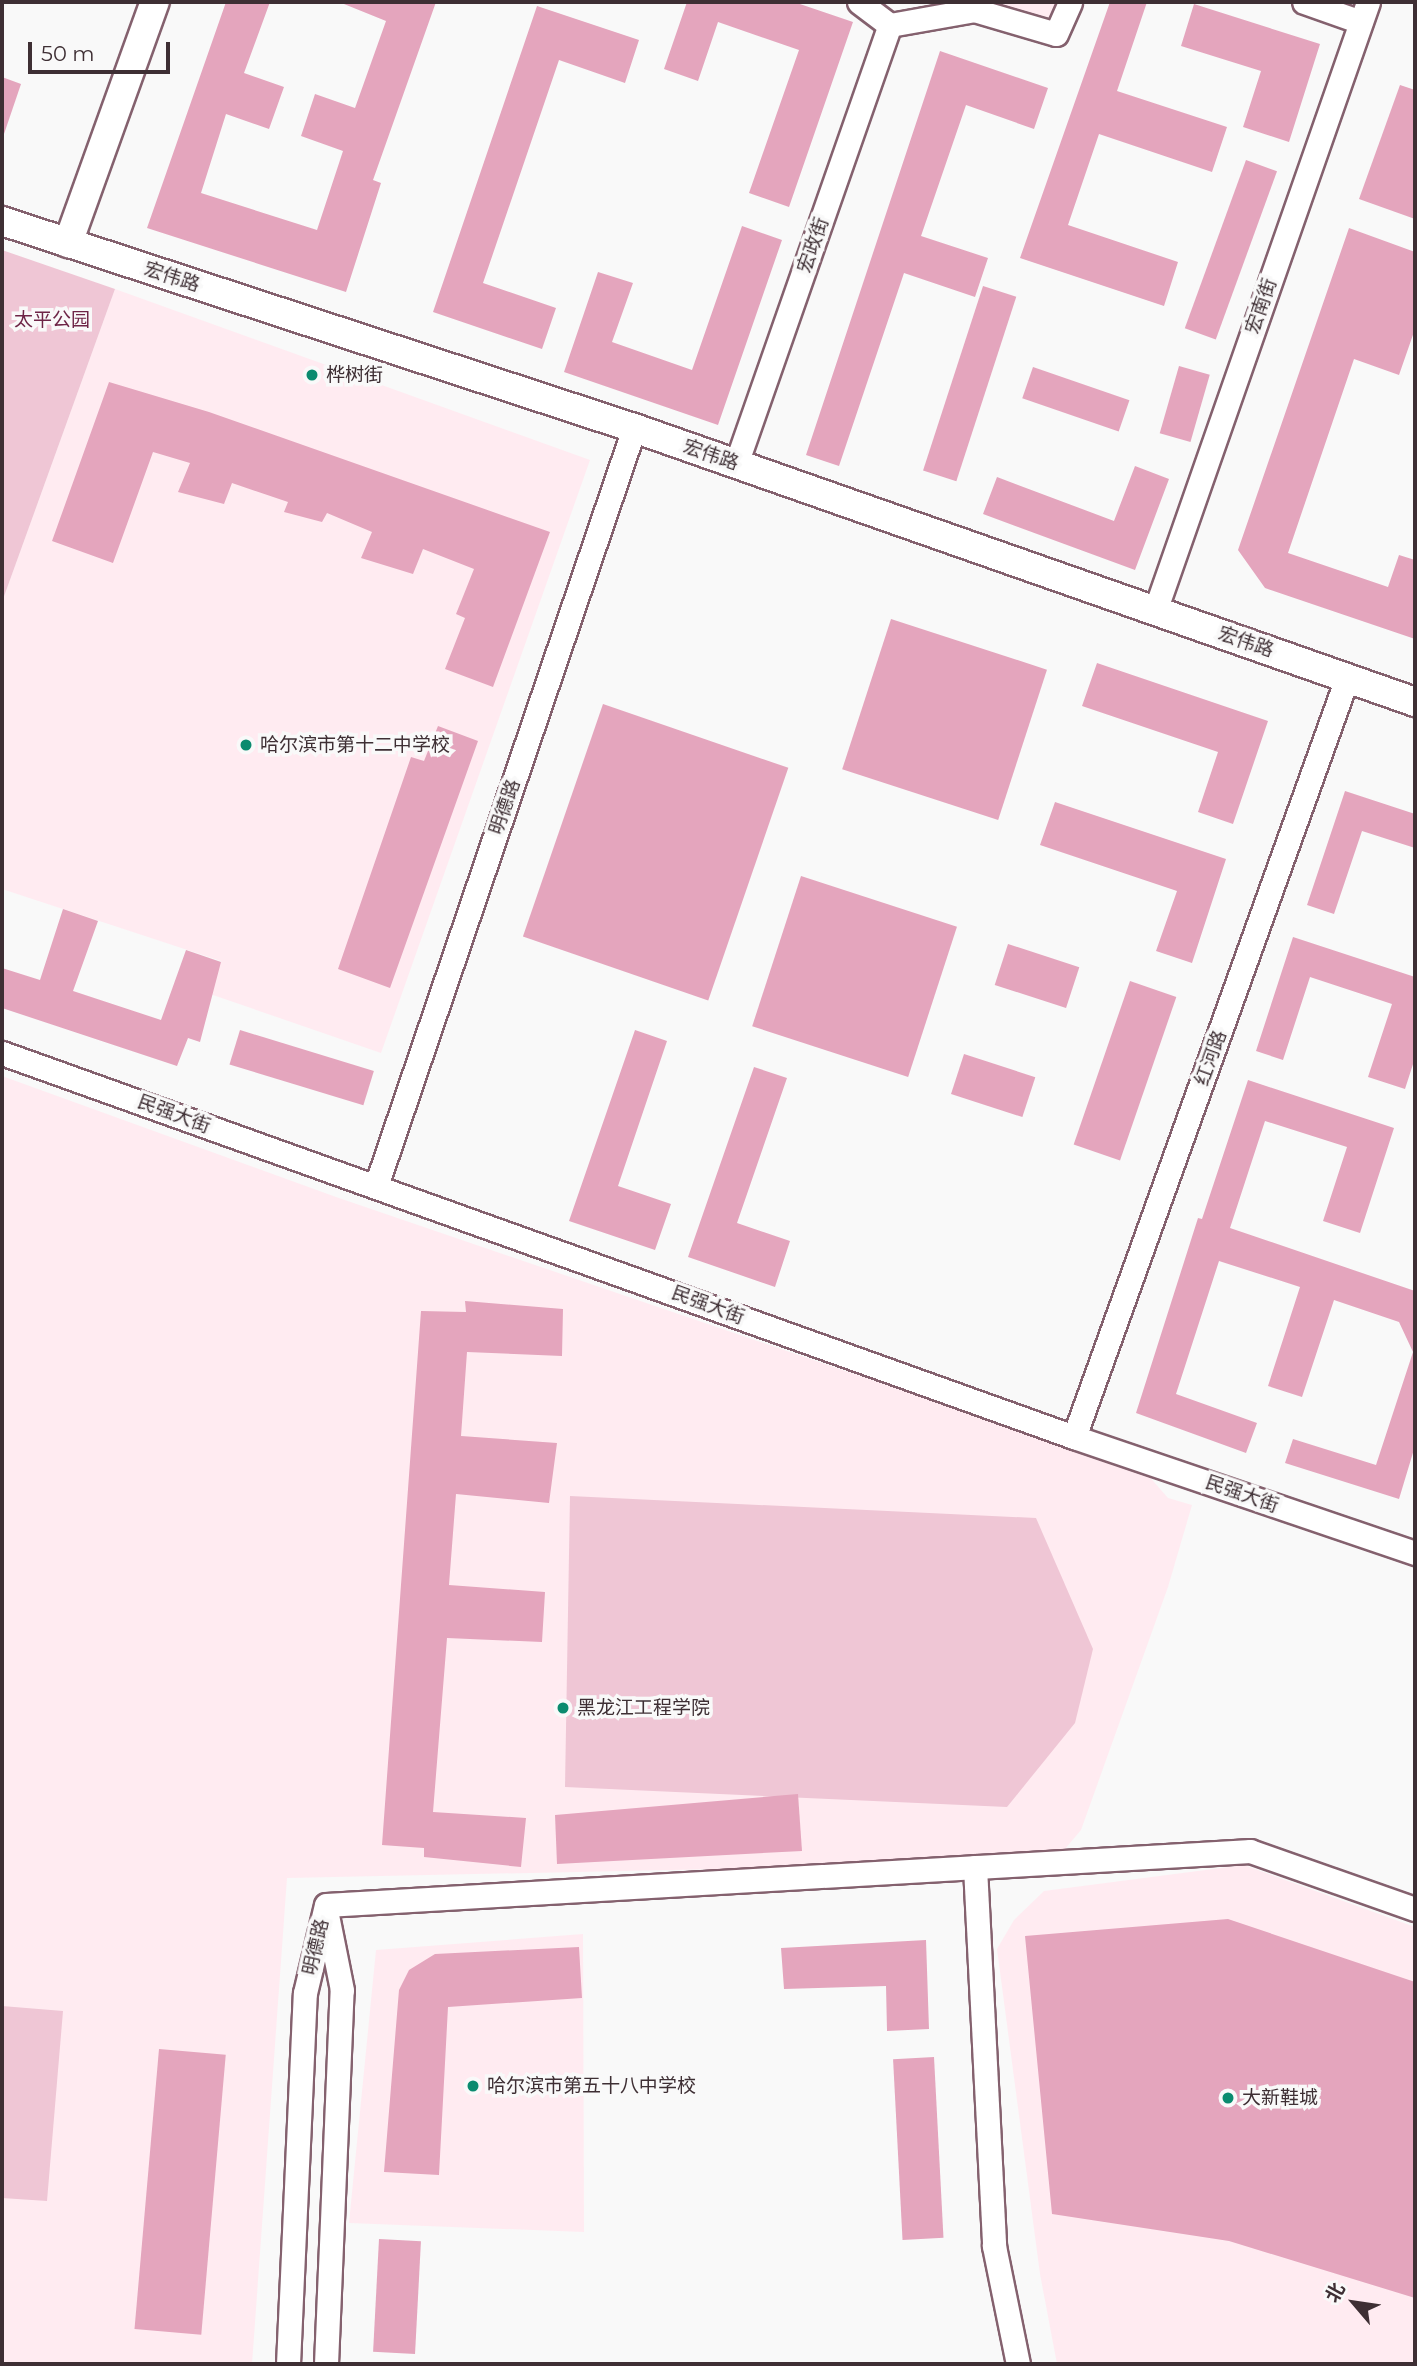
<!DOCTYPE html>
<html>
<head>
<meta charset="utf-8">
<style>
	body { margin:0 }
	#map { position:relative; width:1417px; height:2366px; overflow:hidden; background:#f9f9f9; font-family:Montserrat,"Noto Sans SC",sans-serif }
	div>[style] { position:absolute }
	[style*='--x'] { left:calc(var(--x)*1px); top:calc(var(--y)*1px); width:calc(var(--w)*1px); rotate:calc(var(--a)*1deg) }
	.built>* { inset:0; background:#ffebf1 }
	.green>* { inset:0; background:#efc6d5 }
	.building>* { inset:0; background:#e4a5bd; transform-origin:0 0 }
	.roads { filter:drop-shadow(2px 0 #84616e) drop-shadow(-2px 0 #84616e) drop-shadow(0 2px #84616e) drop-shadow(0 -2px #84616e) }
	.minor>* { height:23px; margin:-11.5px; padding:0 11.5px; transform-origin:11.5px; border-radius:11.5px; background:#fff }
	.major>* { height:28px; margin:-14px; padding:0 14px; transform-origin:14px; border-radius:14px; background:#fff }
	.dots>* { width:19px; height:19px; translate:-50% -50%; box-sizing:border-box; border:4px solid #f9f9f9; border-radius:50% }
	span { translate:-50% -50%; white-space:nowrap; text-align:center; line-height:1.15; -webkit-text-stroke:7px #f9f9f9; paint-order:stroke }
	.street-label { font-size:19px; color:#3e2f34 }
	.park-label { font-size:19px; color:#6e2547 }
	.poi-label { font-size:19px; color:#3e2f34 }
	.left { translate:0 -50%; text-align:left }
	.frame { position:absolute; inset:0; border:4px solid #3e2f34; pointer-events:none }
	.north { position:absolute; left:1319px; top:2268px; width:70px; height:70px; -webkit-text-stroke:5px #f9f9f9; paint-order:stroke; rotate:299deg; font-size:19px; font-weight:700; line-height:28px; text-align:center; color:#3e2f34 }
	.north::after { content:''; display:block; margin:auto; width:24px; height:32px; background:#3e2f34; clip-path:polygon(50% 0,100% 100%,50% 72%,0 100%) }
	.scale { position:absolute; left:28px; top:42px; width:142px; height:32px; box-sizing:border-box; border:4px solid #3e2f34; border-top:0; padding-left:9px; font-size:21px; line-height:24px; white-space:nowrap; color:#3e2f34; -webkit-text-stroke:5px #f9f9f9; paint-order:stroke }
</style>
</head>
<body>
<div id="map">
	<div class="built">
		<i style="clip-path:polygon(986px 2px,1057px 2px,1049px 24px)"></i>
		<i style="clip-path:polygon(115px 289px,590px 460px,381px 1053px,210px 994px,221px 961px,2px 889px,2px 602px)"></i>
		<i style="clip-path:polygon(2px 1076px,336px 1197px,1147px 1474px,1168px 1498px,1192px 1505px,1168px 1587px,1081px 1830px,1054px 1862px,287px 1878px,252px 2364px,2px 2364px)"></i>
		<i style="clip-path:polygon(1244px 1865px,1415px 1927px,1415px 2364px,1057px 2364px,1040px 2274px,997px 1949px,1014px 1920px,1044px 1891px)"></i>
		<i style="clip-path:polygon(583px 1934px,584px 2232px,349px 2223px,376px 1950px)"></i>
	</div>
	<div class="green">
		<i style="clip-path:polygon(2px 250px,115px 289px,2px 602px)"></i>
		<i style="clip-path:polygon(570px 1496px,1036px 1518px,1093px 1649px,1075px 1723px,1007px 1807px,565px 1787px)"></i>
		<i style="clip-path:polygon(2px 2006px,63px 2011px,47px 2201px,2px 2198px)"></i>
	</div>
	<div class="building">
		<i style="clip-path:polygon(226px 2px,270px 2px,244px 73px,284px 87px,269px 129px,226px 114px,201px 193px,317px 230px,343px 151px,301px 136px,315px 94px,355px 108px,386px 21px,339px 2px,436px 2px,373px 180px,381px 183px,346px 292px,147px 228px)"></i>
		<i style="clip-path:polygon(687px 2px,794px 2px,853px 22px,789px 207px,749px 193px,799px 50px,718px 22px,698px 81px,664px 69px)"></i>
		<i style="clip-path:polygon(1110px 2px,1147px 2px,1117px 91px,1227px 127px,1212px 172px,1099px 134px,1068px 225px,1178px 262px,1164px 306px,1020px 258px)"></i>
		<i style="clip-path:polygon(1194px 4px,1320px 44px,1289px 142px,1243px 127px,1261px 71px,1181px 46px)"></i>
		<i style="clip-path:polygon(537px 6px,639px 40px,625px 83px,559px 60px,483px 283px,556px 308px,542px 349px,433px 312px)"></i>
		<i style="clip-path:polygon(940px 51px,1048px 88px,1034px 129px,966px 105px,921px 236px,988px 258px,975px 297px,904px 273px,839px 466px,806px 455px)"></i>
		<i style="clip-path:polygon(2px 77px,21px 84px,4px 134px,2px 133px)"></i>
		<i style="clip-path:polygon(1400px 85px,1415px 90px,1415px 219px,1359px 199px)"></i>
		<i style="left:1246px;top:160px;width:33px;height:179px;rotate:20deg"></i>
		<i style="clip-path:polygon(742px 226px,782px 240px,718px 425px,564px 372px,598px 272px,633px 283px,612px 342px,692px 370px)"></i>
		<i style="clip-path:polygon(1349px 228px,1415px 252px,1415px 329px,1399px 375px,1354px 359px,1288px 553px,1388px 587px,1399px 555px,1415px 560px,1415px 639px,1265px 588px,1238px 550px)"></i>
		<i style="left:983px;top:286px;width:35px;height:194px;rotate:18deg"></i>
		<i style="left:1179px;top:366px;width:32px;height:70px;rotate:16deg"></i>
		<i style="left:1033px;top:367px;width:102px;height:33px;rotate:19deg"></i>
		<i style="clip-path:polygon(109px 382px,209px 412px,550px 532px,493px 687px,445px 669px,465px 618px,456px 614px,474px 569px,423px 549px,413px 574px,361px 558px,372px 532px,327px 513px,322px 522px,284px 512px,288px 502px,232px 483px,224px 504px,178px 492px,190px 463px,153px 452px,113px 563px,52px 541px)"></i>
		<i style="clip-path:polygon(1135px 466px,1169px 479px,1135px 570px,983px 514px,997px 477px,1114px 521px)"></i>
		<i style="left:891px;top:619px;width:164px;height:158px;rotate:18deg"></i>
		<i style="clip-path:polygon(1097px 663px,1268px 721px,1233px 824px,1198px 812px,1218px 752px,1082px 706px)"></i>
		<i style="left:603px;top:704px;width:196px;height:246px;rotate:19deg"></i>
		<i style="clip-path:polygon(438px 726px,478px 741px,390px 988px,338px 969px,411px 757px,424px 761px)"></i>
		<i style="clip-path:polygon(1345px 791px,1415px 814px,1415px 848px,1362px 831px,1334px 914px,1307px 905px)"></i>
		<i style="clip-path:polygon(1055px 802px,1226px 859px,1192px 963px,1156px 951px,1177px 891px,1040px 845px)"></i>
		<i style="left:801px;top:876px;width:164px;height:158px;rotate:18deg"></i>
		<i style="clip-path:polygon(63px 909px,98px 921px,73px 991px,161px 1020px,186px 950px,221px 962px,200px 1042px,188px 1038px,177px 1066px,2px 1008px,2px 968px,40px 980px)"></i>
		<i style="clip-path:polygon(1293px 937px,1415px 977px,1415px 1058px,1405px 1089px,1368px 1077px,1392px 1004px,1310px 977px,1283px 1060px,1256px 1051px)"></i>
		<i style="left:1008px;top:944px;width:75px;height:43px;rotate:18deg"></i>
		<i style="left:1130px;top:981px;width:49px;height:173px;rotate:19deg"></i>
		<i style="left:240px;top:1030px;width:140px;height:36px;rotate:17deg"></i>
		<i style="clip-path:polygon(635px 1030px,667px 1041px,618px 1186px,671px 1204px,655px 1250px,569px 1221px)"></i>
		<i style="left:964px;top:1054px;width:75px;height:42px;rotate:18deg"></i>
		<i style="clip-path:polygon(754px 1067px,787px 1078px,737px 1223px,790px 1241px,775px 1287px,688px 1257px)"></i>
		<i style="clip-path:polygon(1248px 1080px,1394px 1128px,1360px 1233px,1323px 1221px,1347px 1147px,1265px 1121px,1230px 1228px,1415px 1291px,1415px 1446px,1399px 1499px,1285px 1463px,1293px 1439px,1376px 1465px,1413px 1352px,1399px 1322px,1334px 1300px,1302px 1397px,1268px 1386px,1300px 1287px,1219px 1261px,1176px 1394px,1257px 1423px,1246px 1453px,1136px 1413px,1198px 1218px,1202px 1219px)"></i>
		<i style="clip-path:polygon(465px 1301px,563px 1309px,562px 1356px,467px 1352px,461px 1436px,557px 1443px,549px 1503px,456px 1494px,449px 1585px,545px 1592px,542px 1642px,447px 1638px,433px 1812px,526px 1818px,521px 1867px,424px 1857px,424px 1848px,382px 1845px,421px 1311px,466px 1312px)"></i>
		<i style="clip-path:polygon(798px 1794px,802px 1851px,557px 1864px,555px 1815px)"></i>
		<i style="clip-path:polygon(1228px 1919px,1415px 1982px,1415px 2298px,1229px 2241px,1052px 2214px,1025px 1936px)"></i>
		<i style="clip-path:polygon(926px 1940px,929px 2029px,887px 2031px,886px 1986px,784px 1989px,781px 1948px)"></i>
		<i style="clip-path:polygon(579px 1947px,582px 1998px,448px 2007px,439px 2175px,384px 2172px,399px 1990px,409px 1970px,435px 1954px)"></i>
		<i style="left:159px;top:2049px;width:67px;height:281px;rotate:5deg"></i>
		<i style="left:934px;top:2057px;width:181px;height:41px;rotate:87deg"></i>
		<i style="left:379px;top:2239px;width:42px;height:113px;rotate:3deg"></i>
	</div>
	<div class="roads">
		<div class="minor">
			<i style="--x:859;--y:2;--w:39;--a:37"></i>
			<i style="--x:1304;--y:2;--w:60;--a:19.3"></i>
			<i style="--x:890;--y:25;--w:85;--a:-10.1"></i>
			<i style="--x:974;--y:10;--w:85;--a:16.3"></i>
			<i style="--x:1056;--y:34;--w:35;--a:-66"></i>
			<i style="--x:736;--y:464;--w:465;--a:-70.7"></i>
			<i style="--x:1155;--y:611;--w:645;--a:-70.72"></i>
			<i style="--x:2;--y:1053;--w:1139;--a:19.71"></i>
			<i style="--x:1074;--y:1437;--w:360;--a:18.8"></i>
			<i style="--x:376;--y:1186;--w:801;--a:-71.2"></i>
			<i style="--x:1074;--y:1437;--w:807;--a:-70.22"></i>
			<i style="--x:975;--y:1867;--w:379;--a:87.1"></i>
			<i style="--x:994;--y:2246;--w:120;--a:78.5"></i>
			<i style="--x:326;--y:1905;--w:926;--a:-3.34"></i>
			<i style="--x:1250;--y:1851;--w:175;--a:19.4"></i>
			<i style="--x:288;--y:2364;--w:371;--a:-87.4"></i>
			<i style="--x:305;--y:1993;--w:90;--a:-76.6"></i>
			<i style="--x:326;--y:2364;--w:374;--a:-87.6"></i>
			<i style="--x:342;--y:1990;--w:76;--a:-101.3"></i>
		</div>
		<div class="major">
			<i style="--x:2;--y:221;--w:665;--a:18.14"></i>
			<i style="--x:634;--y:428;--w:828;--a:19.33"></i>
			<i style="--x:68;--y:243;--w:256;--a:-70.2"></i>
		</div>
	</div>
	<div class="dots">
		<i style="left:312px;top:375px;background:#0b8b6f"></i>
		<i style="left:246px;top:745px;background:#0b8b6f"></i>
		<i style="left:563px;top:1708px;background:#0b8b6f"></i>
		<i style="left:473px;top:2086px;background:#0b8b6f"></i>
		<i style="left:1228px;top:2098px;background:#0b8b6f"></i>
	</div>
	<div class="street-label">
		<span style="left:813px;top:245px;rotate:-71deg">宏政街</span>
		<span style="left:172px;top:277px;rotate:18deg">宏伟路</span>
		<span style="left:1261px;top:306px;rotate:-71deg">宏南街</span>
		<span style="left:711px;top:455px;rotate:19deg">宏伟路</span>
		<span style="left:1246px;top:642px;rotate:19deg">宏伟路</span>
		<span style="left:505px;top:807px;rotate:-71deg">明德路</span>
		<span style="left:1211px;top:1058px;rotate:-70deg">红河路</span>
		<span style="left:174px;top:1114px;rotate:20deg">民强大街</span>
		<span style="left:708px;top:1305px;rotate:20deg">民强大街</span>
		<span style="left:1242px;top:1494px;rotate:19deg">民强大街</span>
		<span style="left:316px;top:1947px;rotate:-77deg">明德路</span>
	</div>
	<div class="park-label">
		<span style="left:52px;top:320px">太平公园</span>
	</div>
	<div class="poi-label">
		<span class="left" style="left:326px;top:375px">桦树街</span>
		<span class="left" style="left:260px;top:745px">哈尔滨市第十二中学校</span>
		<span class="left" style="left:577px;top:1708px">黑龙江工程学院</span>
		<span class="left" style="left:487px;top:2086px">哈尔滨市第五十八中学校</span>
		<span class="left" style="left:1242px;top:2098px">大新鞋城</span>
	</div>
	<div class="frame"></div>
	<div class="north">北</div>
	<div class="scale">50 m</div>
</div>
</body>
</html>
